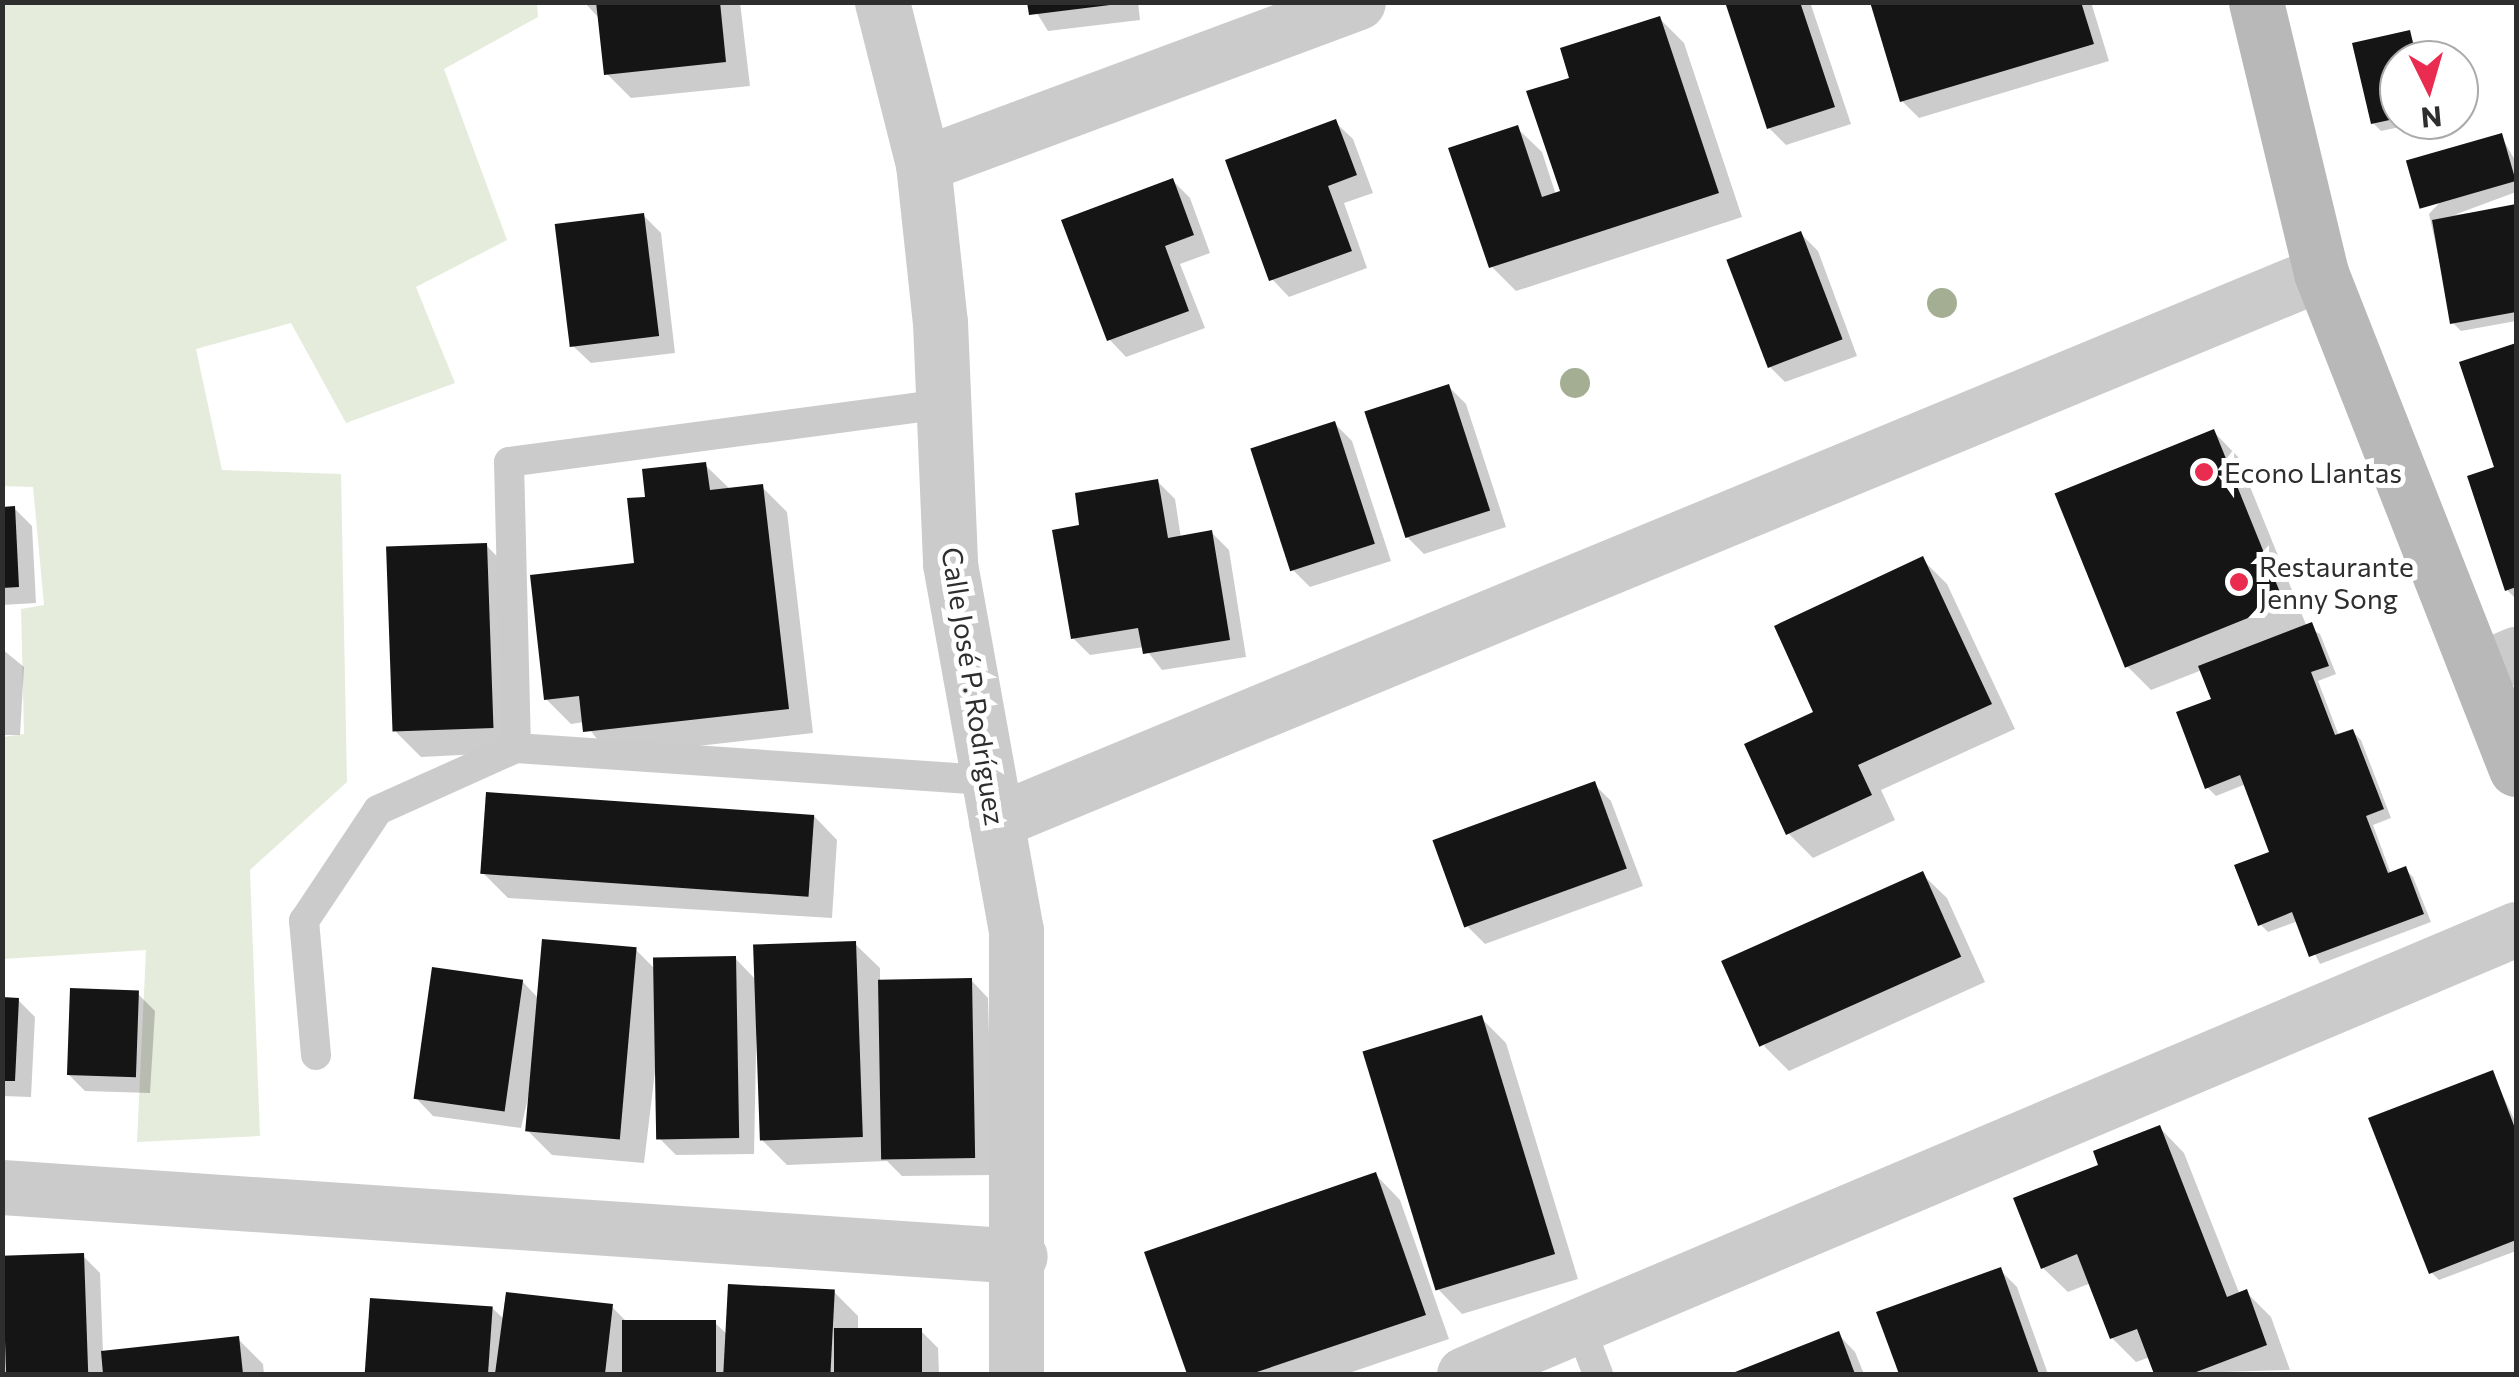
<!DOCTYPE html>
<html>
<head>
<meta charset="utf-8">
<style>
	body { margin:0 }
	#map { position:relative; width:2519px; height:1377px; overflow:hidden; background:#fff; font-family:Commissioner,sans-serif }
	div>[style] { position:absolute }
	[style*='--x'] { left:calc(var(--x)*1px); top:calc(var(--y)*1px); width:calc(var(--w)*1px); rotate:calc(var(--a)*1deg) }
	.green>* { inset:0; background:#e6ecdc }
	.shadow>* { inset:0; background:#0003 }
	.building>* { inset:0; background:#151515; transform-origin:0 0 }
	.lane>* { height:30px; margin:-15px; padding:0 15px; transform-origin:15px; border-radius:15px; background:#cbcbcb }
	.street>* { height:55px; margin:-27.5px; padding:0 27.5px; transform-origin:27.5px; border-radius:27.5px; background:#cbcbcb }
	.secondary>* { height:55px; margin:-27.5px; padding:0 27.5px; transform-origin:27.5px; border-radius:27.5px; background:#b8b8b8 }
	.trees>* { width:30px; height:30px; margin:-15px; border-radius:50%; background:#a3ae93 }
	.dots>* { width:28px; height:28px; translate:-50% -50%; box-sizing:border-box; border:5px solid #fff; border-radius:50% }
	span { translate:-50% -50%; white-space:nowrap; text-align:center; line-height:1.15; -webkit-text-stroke:10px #fff; paint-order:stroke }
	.poi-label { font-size:28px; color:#2e2e2e }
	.left { translate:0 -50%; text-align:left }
	.street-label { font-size:28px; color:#2e2e2e }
	.frame { position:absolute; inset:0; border:5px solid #2e2e2e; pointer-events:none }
	.north { position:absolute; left:2379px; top:40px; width:100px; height:100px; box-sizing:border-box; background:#fff; border:2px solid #ababab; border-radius:50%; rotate:175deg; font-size:28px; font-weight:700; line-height:40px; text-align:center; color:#2e2e2e }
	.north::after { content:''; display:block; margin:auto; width:35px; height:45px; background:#e92c4f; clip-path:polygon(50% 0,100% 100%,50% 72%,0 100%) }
</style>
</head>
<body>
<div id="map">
	<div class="green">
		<i style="clip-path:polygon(3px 2px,537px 3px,538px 17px,444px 69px,507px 240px,416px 287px,455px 383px,346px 423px,291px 323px,196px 349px,222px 470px,341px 474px,347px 782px,250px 870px,260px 1136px,137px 1142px,146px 950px,3px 959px,3px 737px,24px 734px,21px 609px,44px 605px,33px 487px,3px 486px)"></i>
	</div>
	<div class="shadow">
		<i style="clip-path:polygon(584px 2px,740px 2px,750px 86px,631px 98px,607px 74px,598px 17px)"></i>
		<i style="clip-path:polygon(1030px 2px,1138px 2px,1140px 20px,1048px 31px)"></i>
		<i style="clip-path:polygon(1727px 2px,1810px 2px,1851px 124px,1786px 145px,1769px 128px)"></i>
		<i style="clip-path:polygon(1873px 2px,2091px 2px,2109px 61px,1919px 118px,1902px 101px)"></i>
		<i style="clip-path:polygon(1660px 19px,1684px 43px,1742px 217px,1516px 291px,1491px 266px,1517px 128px,1542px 152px,1556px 195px,1563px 193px,1573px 79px)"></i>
		<i style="clip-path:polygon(2409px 33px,2422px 60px,2399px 60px,2399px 120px,2433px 120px,2381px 131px,2373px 123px)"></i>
		<i style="clip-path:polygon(1335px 122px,1353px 139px,1373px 193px,1344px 203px,1367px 268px,1289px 297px,1272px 279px)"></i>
		<i style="clip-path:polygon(2501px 136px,2516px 162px,2516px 192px,2454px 215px,2516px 207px,2516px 321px,2461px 331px,2453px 323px,2429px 214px)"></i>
		<i style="clip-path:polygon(1173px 181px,1190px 198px,1210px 253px,1180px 264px,1205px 328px,1126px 357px,1109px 339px)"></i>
		<i style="clip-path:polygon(643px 215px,661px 233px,675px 353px,591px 363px,573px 346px)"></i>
		<i style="clip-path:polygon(1801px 234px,1818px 251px,1857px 356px,1785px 382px,1768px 365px)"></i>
		<i style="clip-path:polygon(2516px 346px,2516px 597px,2515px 598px,2507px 590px,2497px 469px,2462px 363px)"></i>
		<i style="clip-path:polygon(1448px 386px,1466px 404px,1506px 527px,1424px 554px,1407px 537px)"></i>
		<i style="clip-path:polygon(1335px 424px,1352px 441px,1391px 561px,1310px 587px,1293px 570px)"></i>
		<i style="clip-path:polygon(2214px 432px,2238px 457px,2307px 627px,2320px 634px,2336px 674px,2318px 681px,2339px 736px,2353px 732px,2361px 740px,2391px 818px,2373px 825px,2391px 874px,2405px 869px,2413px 877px,2431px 922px,2320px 964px,2298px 921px,2268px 932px,2260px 924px,2272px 853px,2246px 784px,2216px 796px,2207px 787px,2214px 700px,2202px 670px,2151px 690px,2126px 665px)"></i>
		<i style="clip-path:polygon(705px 465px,731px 490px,762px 487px,787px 512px,813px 733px,610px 756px,584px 722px,571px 724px,546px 699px,637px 565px,648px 499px)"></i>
		<i style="clip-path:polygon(1157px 481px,1175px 499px,1181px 538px,1212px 533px,1229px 550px,1246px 657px,1162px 670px,1144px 647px,1090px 655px,1073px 638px)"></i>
		<i style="clip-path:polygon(14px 508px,32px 526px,36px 603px,2px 605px,2px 509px)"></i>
		<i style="clip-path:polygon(486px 545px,510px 570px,518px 752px,421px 757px,396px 732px)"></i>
		<i style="clip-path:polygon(1922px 559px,1947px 584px,2015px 729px,1881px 790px,1895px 820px,1813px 858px,1788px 833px,1817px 713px)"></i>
		<i style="clip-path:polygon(2px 649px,24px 667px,20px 735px,2px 735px)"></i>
		<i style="clip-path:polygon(1594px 784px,1611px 801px,1643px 886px,1485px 944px,1468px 927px)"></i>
		<i style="clip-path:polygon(813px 815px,837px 840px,832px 918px,508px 898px,483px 873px)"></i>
		<i style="clip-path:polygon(1922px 874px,1947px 898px,1985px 982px,1789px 1071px,1764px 1046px)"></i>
		<i style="clip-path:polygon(855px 944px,880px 968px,880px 983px,971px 980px,988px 998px,993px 1175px,902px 1176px,887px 1161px,787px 1165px,762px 1140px,757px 1004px,754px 1154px,676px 1155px,658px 1137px,657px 1055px,644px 1163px,552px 1155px,527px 1130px,531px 1085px,521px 1128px,433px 1116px,416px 1098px,522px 981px,539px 999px,636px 950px,656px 970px,735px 958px,756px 980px)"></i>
		<i style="clip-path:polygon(138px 994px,155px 1011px,150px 1093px,85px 1091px,68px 1074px)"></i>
		<i style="clip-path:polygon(2px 999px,18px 1000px,35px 1017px,31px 1097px,2px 1096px)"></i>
		<i style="clip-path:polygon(1481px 1018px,1506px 1043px,1578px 1279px,1462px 1314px,1438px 1289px)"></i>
		<i style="clip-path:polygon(2492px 1073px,2516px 1123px,2516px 1251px,2439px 1280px,2431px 1272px)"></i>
		<i style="clip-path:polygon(2160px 1128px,2184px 1153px,2240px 1295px,2246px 1292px,2271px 1317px,2290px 1370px,2157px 1374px,2150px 1357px,2136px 1362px,2112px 1338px,2091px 1283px,2068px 1292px,2043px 1268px,2102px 1167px)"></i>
		<i style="clip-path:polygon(1376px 1175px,1400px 1200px,1449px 1339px,1346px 1374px,1190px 1374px,1147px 1253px)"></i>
		<i style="clip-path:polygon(83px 1256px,100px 1273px,103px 1354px,238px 1339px,263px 1364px,264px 1374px,2px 1374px,2px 1258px)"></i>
		<i style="clip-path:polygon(2000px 1270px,2017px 1287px,2048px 1374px,1901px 1374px,1879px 1313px)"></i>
		<i style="clip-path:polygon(834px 1292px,858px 1316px,858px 1331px,921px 1331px,938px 1348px,939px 1374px,367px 1374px,373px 1300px,492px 1308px,505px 1320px,612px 1307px,628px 1323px,715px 1323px,728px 1335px)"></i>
		<i style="clip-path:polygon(1838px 1334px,1855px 1352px,1864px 1374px,1737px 1374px)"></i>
	</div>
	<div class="building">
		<i style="clip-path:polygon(596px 2px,720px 2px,726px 62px,604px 75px)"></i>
		<i style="clip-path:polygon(1027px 2px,1110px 2px,1110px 5px,1029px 15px)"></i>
		<i style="clip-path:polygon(1725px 2px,1800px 2px,1835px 107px,1767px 129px)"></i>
		<i style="clip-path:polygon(1870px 2px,2081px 2px,2094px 44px,1900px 102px)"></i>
		<i style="clip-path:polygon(1660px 16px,1719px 193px,1489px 268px,1448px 148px,1518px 125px,1542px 197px,1560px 191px,1526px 91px,1569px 78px,1560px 48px)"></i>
		<i style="clip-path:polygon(2410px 30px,2417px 60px,2399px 60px,2399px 118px,2371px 124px,2352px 43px)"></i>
		<i style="clip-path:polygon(1336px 119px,1357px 175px,1328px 186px,1352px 251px,1269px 281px,1225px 160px)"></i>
		<i style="left:2502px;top:133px;width:50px;height:100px;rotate:74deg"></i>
		<i style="clip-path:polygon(1173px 178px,1194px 235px,1165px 246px,1189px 311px,1107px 341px,1061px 220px)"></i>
		<i style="clip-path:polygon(2516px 204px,2516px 312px,2450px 324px,2432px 220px)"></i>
		<i style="left:644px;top:213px;width:124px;height:90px;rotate:83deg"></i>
		<i style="left:1801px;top:231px;width:116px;height:80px;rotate:69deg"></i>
		<i style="clip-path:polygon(2516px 343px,2516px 587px,2505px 591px,2467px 476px,2494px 467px,2459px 362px)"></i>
		<i style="left:1449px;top:384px;width:133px;height:89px;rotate:72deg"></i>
		<i style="left:1335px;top:421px;width:129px;height:89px;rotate:72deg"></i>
		<i style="left:2214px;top:429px;width:188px;height:172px;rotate:68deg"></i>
		<i style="clip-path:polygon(706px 462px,710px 490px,763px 484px,789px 709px,583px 732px,579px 696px,544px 700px,530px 575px,634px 563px,627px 498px,645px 497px,642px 469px)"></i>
		<i style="clip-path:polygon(1158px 479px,1168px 538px,1212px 530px,1230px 640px,1143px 654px,1138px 628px,1071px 639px,1052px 530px,1079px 525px,1075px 493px)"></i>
		<i style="clip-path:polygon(15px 506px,19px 587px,2px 588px,2px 507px)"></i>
		<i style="left:487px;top:543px;width:185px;height:101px;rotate:88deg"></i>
		<i style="clip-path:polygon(1923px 556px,1992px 704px,1858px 765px,1872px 795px,1786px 835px,1744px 744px,1813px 712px,1774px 626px)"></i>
		<i style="clip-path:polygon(2312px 622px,2329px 666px,2311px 672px,2335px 735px,2353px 729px,2384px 809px,2366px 816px,2388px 873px,2406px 866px,2424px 914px,2309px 957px,2292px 912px,2258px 926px,2234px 865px,2269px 852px,2240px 775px,2205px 789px,2176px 712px,2211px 699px,2198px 666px)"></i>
		<i style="left:1595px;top:781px;width:93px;height:173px;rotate:70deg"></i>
		<i style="left:486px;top:792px;width:329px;height:82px;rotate:4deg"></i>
		<i style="left:1923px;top:871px;width:94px;height:221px;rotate:66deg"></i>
		<i style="left:542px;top:939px;width:95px;height:193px;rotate:5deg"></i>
		<i style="left:856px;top:941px;width:196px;height:103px;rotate:88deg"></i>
		<i style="left:736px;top:956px;width:182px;height:83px;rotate:89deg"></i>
		<i style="left:432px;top:967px;width:92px;height:133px;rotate:8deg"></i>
		<i style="left:972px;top:978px;width:180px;height:94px;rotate:89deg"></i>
		<i style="left:70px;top:988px;width:69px;height:87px;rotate:2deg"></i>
		<i style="clip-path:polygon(2px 997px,19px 998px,15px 1081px,2px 1081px)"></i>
		<i style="left:1482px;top:1015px;width:250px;height:125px;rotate:73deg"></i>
		<i style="clip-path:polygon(2493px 1070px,2516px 1131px,2516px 1240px,2429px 1274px,2368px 1118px)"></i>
		<i style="clip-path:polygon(2160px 1125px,2227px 1297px,2247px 1289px,2267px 1345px,2191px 1374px,2154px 1374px,2137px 1329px,2110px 1339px,2077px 1254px,2041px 1269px,2013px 1198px,2098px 1165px,2093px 1151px)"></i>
		<i style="clip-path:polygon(1376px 1172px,1426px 1315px,1251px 1374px,1187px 1374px,1144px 1252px)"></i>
		<i style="left:84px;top:1253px;width:121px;height:82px;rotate:88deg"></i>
		<i style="clip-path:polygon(2001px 1267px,2039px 1374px,1899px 1374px,1876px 1312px)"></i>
		<i style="left:728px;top:1284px;width:107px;height:90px;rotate:3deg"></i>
		<i style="clip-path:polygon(506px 1292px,613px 1304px,605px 1374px,495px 1374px)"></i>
		<i style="left:370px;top:1298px;width:123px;height:76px;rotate:4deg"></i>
		<i style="left:622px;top:1320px;width:94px;height:54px"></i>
		<i style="left:922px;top:1328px;width:46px;height:88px;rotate:90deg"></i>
		<i style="clip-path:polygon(1839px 1331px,1855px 1374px,1730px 1374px)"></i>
		<i style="clip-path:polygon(239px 1336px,243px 1374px,103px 1374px,101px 1351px)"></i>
	</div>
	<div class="lane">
		<i style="--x:516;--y:748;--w:473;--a:3.9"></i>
		<i style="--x:316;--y:1055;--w:135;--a:-95.1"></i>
		<i style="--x:304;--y:921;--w:133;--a:-56.3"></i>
		<i style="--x:378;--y:810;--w:151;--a:-24.2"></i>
		<i style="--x:516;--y:748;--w:286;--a:-91.4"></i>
		<i style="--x:509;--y:462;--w:439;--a:-7.6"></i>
		<i style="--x:1581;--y:1330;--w:47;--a:68.9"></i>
	</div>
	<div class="street">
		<i style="--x:882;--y:2;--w:167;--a:75.8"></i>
		<i style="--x:923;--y:164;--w:159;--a:83.9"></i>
		<i style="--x:940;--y:322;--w:242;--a:87.6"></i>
		<i style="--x:950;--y:564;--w:372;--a:79.8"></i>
		<i style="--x:1016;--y:930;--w:444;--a:90"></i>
		<i style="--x:923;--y:164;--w:464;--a:-20.4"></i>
		<i style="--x:2480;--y:669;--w:39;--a:-23"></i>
		<i style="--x:996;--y:821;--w:1434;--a:-22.47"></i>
		<i style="--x:2;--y:1187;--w:1020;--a:3.88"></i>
		<i style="--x:1464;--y:1374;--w:1142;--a:-22.93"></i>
	</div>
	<div class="secondary">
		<i style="--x:2256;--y:2;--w:279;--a:76.5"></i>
		<i style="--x:2321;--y:273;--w:533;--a:68.54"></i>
	</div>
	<div class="trees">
		<i style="left:1942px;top:303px"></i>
		<i style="left:1575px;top:383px"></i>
	</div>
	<div class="dots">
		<i style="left:2204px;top:472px;background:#e92c4f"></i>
		<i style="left:2239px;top:582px;background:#e92c4f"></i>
	</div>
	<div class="poi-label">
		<span class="left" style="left:2224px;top:472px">Econo Llantas</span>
		<span class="left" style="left:2259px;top:582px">Restaurante<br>Jenny Song</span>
	</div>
	<div class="street-label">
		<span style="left:974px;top:686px;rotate:81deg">Calle José P. Rodríguez</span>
	</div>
	<div class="frame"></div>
	<div class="north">N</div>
</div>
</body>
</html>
